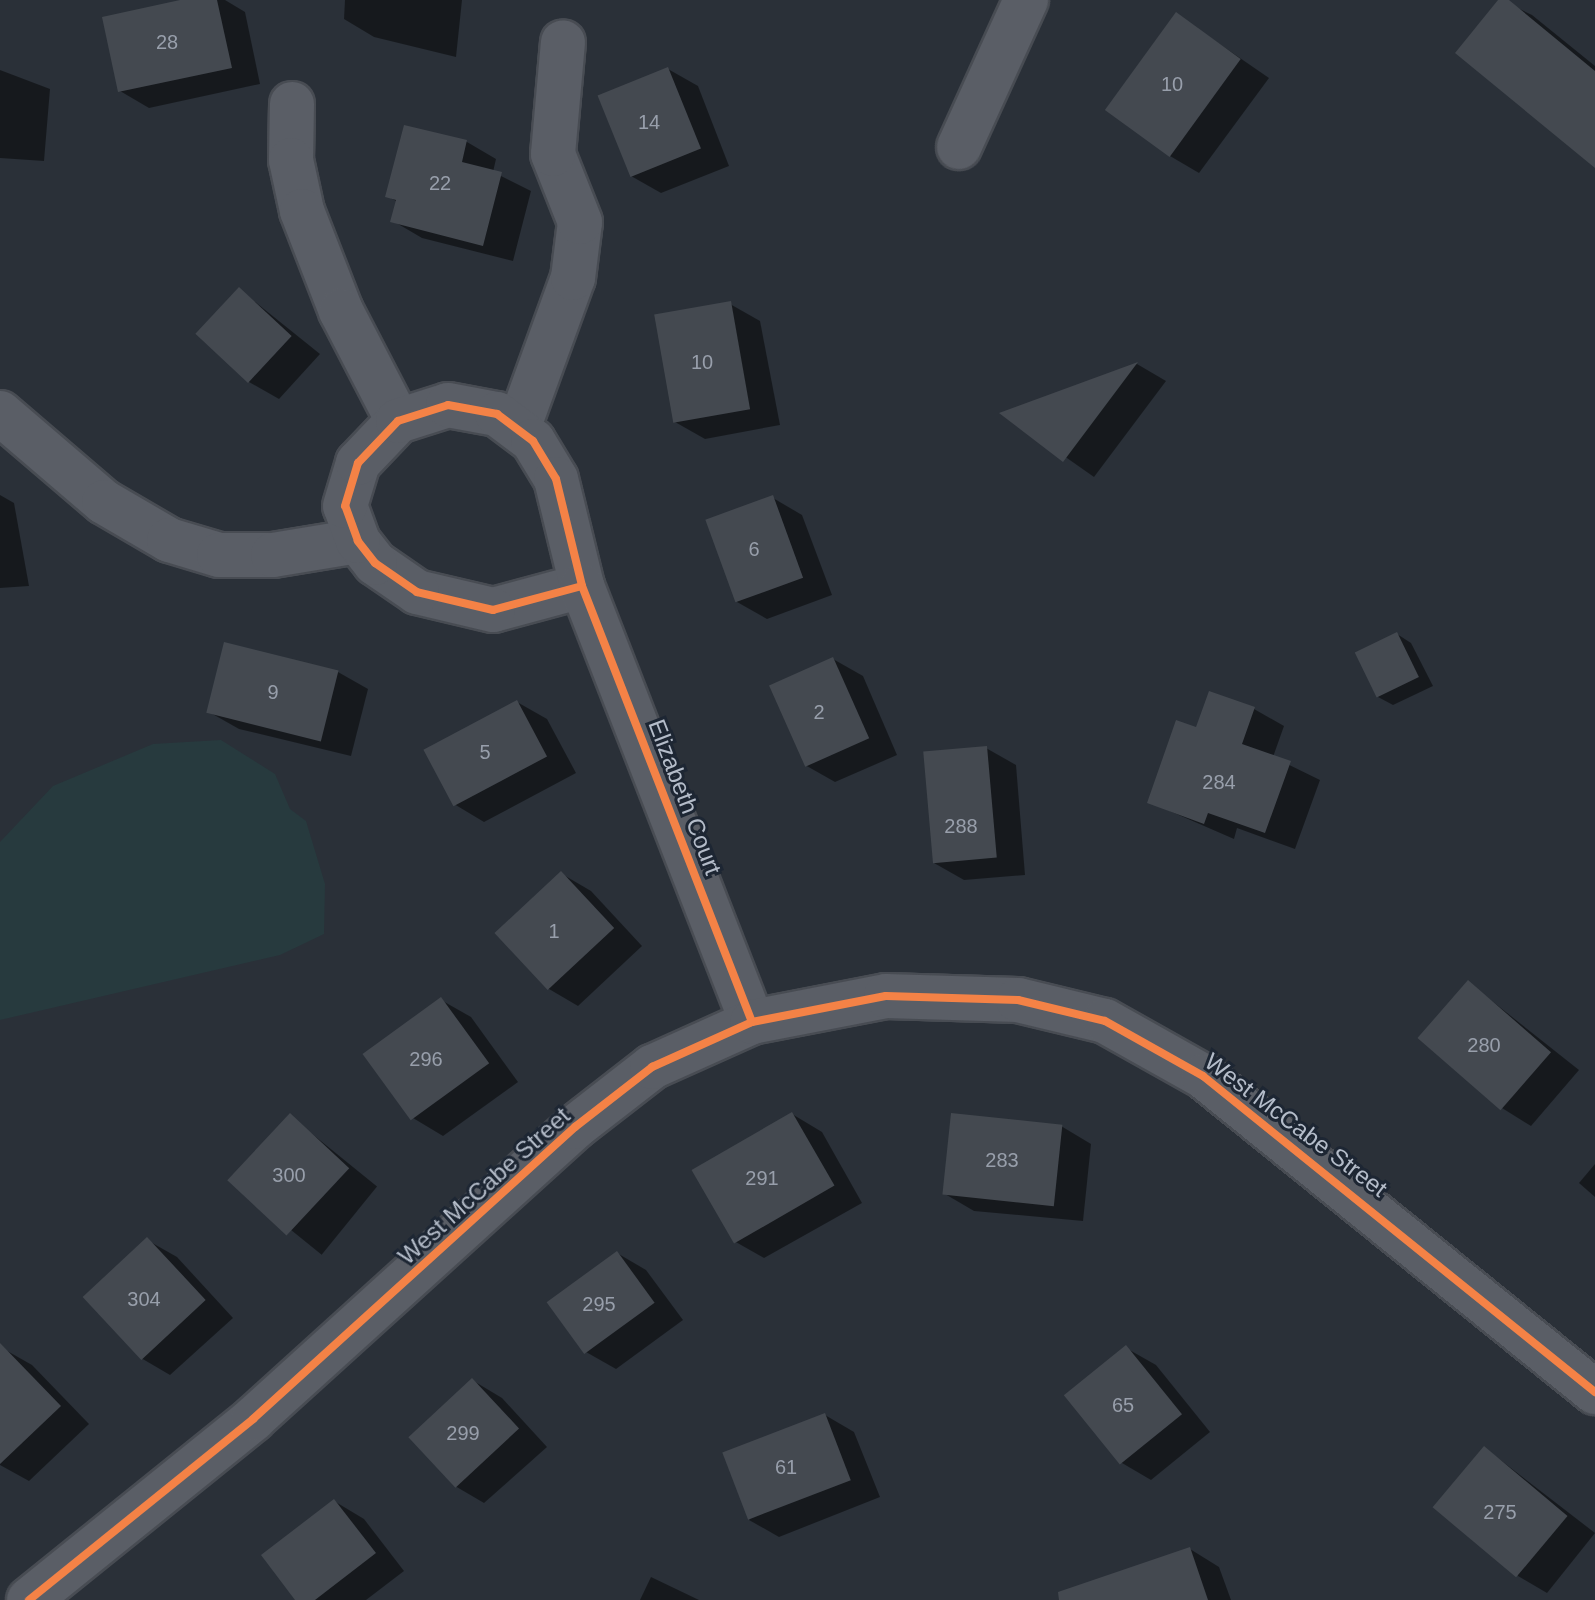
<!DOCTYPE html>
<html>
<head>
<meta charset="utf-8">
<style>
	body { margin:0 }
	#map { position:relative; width:1595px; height:1600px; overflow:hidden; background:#2a3038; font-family:Helvetica,sans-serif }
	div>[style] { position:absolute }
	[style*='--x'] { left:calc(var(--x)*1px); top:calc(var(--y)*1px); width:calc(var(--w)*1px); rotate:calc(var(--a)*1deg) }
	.green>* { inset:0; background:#273a3e }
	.shadow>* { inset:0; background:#0007; transform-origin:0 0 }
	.building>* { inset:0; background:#444950; transform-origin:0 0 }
	.roads { filter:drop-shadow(2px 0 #484c53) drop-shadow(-2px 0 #484c53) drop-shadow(0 2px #484c53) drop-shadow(0 -2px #484c53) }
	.minor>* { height:44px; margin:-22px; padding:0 22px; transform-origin:22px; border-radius:22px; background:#5a5e66 }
	.cycleway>* { height:8px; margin:-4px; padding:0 4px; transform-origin:4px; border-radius:4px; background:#f48246 }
	span { translate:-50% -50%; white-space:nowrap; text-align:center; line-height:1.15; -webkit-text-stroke:6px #1d2633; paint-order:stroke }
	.number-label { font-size:20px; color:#989fab }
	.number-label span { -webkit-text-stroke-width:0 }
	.street-label { font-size:24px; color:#b4bcc9 }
</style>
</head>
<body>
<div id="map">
	<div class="green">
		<i style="clip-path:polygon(221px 740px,275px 774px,290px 809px,306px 821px,325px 884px,324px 934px,280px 955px,0 1020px,0 842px,53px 786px,153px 744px)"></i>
	</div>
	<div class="shadow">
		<i style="clip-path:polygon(189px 0,225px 0,245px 12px,260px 84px,149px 108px,120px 91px)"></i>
		<i style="clip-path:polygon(345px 0,462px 0,456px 57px,374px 37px,344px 19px)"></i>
		<i style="clip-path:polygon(1501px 0,1532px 15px,1595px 66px,1595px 164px)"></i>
		<i style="clip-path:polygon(1176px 14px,1269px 78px,1199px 173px,1170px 156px)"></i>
		<i style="clip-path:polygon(668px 69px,698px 86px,729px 166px,661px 193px,631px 176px)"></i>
		<i style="clip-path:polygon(0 70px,50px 89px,44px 161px,0 158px)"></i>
		<i style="clip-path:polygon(406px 127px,467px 142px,496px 159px,493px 172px,531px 191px,513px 261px,422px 238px,393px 221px,398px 202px,387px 196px)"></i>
		<i style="clip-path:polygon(239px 289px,320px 354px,279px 399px,249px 382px)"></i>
		<i style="clip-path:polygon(730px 304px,760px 321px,780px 425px,705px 439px,675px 422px)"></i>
		<i style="clip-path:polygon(1137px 364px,1166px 381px,1094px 477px,1003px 413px)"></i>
		<i style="clip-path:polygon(0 495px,14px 503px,29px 586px,0 588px)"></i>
		<i style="clip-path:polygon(773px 498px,802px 515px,832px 595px,767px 619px,737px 602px)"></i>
		<i style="clip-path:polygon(1397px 634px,1411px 643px,1433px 686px,1393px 705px,1378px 697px)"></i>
		<i style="clip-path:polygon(833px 659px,863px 676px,897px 755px,835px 782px,805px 765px)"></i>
		<i style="clip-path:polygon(338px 672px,368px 689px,351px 756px,239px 729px,209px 712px)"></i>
		<i style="clip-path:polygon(517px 702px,547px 719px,576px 773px,484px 822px,454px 804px)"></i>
		<i style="clip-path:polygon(1254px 709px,1284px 726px,1273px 757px,1320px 780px,1295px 849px,1237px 828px,1234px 839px,1149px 802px)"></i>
		<i style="clip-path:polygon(986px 748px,1016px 765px,1025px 875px,964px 880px,934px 863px)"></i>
		<i style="clip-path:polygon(562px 874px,591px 891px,642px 946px,578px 1006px,549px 989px,498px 934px)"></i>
		<i style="clip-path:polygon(1468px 982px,1579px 1070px,1531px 1126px,1502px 1108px)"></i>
		<i style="clip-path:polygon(441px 1000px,471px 1017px,518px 1082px,443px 1136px,413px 1118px)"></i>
		<i style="clip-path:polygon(792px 1114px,822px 1132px,862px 1203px,764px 1258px,734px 1241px)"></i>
		<i style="left:290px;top:1116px;width:112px;height:88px;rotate:39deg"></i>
		<i style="clip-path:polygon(1061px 1126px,1091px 1144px,1083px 1221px,974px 1211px,945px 1194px)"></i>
		<i style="clip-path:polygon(1595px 1164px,1595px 1197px,1579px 1183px)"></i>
		<i style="clip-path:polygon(147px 1240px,177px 1257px,233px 1318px,170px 1375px,141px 1358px)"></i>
		<i style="clip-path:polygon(617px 1253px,646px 1270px,683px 1320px,616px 1369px,586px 1352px)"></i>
		<i style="clip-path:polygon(2px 1348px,32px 1365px,89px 1424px,29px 1481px,0 1465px)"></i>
		<i style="clip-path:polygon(1126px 1348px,1156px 1365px,1210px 1432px,1151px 1480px,1122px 1463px,1067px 1396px)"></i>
		<i style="clip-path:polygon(472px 1380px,502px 1398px,547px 1447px,484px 1503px,455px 1486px)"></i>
		<i style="clip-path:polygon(825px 1415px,854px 1432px,880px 1497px,779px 1537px,749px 1520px)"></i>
		<i style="clip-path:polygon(1485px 1448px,1595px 1533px,1547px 1593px,1518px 1576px)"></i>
		<i style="clip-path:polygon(334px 1501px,364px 1519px,404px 1571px,366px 1600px,297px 1600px)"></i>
		<i style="clip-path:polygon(1190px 1549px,1219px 1567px,1231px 1600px,1128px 1600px)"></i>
		<i style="clip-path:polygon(651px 1577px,699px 1600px,640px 1600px)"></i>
	</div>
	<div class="building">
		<i style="clip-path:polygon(180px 0,217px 0,232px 68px,118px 92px,102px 17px)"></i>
		<i style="clip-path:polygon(1498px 0,1509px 0,1595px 71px,1595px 168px,1455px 53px)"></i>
		<i style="left:1176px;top:12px;width:80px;height:121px;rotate:36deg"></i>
		<i style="left:668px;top:67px;width:88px;height:76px;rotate:68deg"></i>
		<i style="clip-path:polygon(404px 125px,467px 140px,462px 162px,502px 172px,483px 246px,390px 222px,396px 200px,385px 197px)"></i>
		<i style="left:239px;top:287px;width:72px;height:64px;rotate:43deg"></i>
		<i style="left:731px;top:301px;width:110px;height:78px;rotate:80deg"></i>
		<i style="clip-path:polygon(1138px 362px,1063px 462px,999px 413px)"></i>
		<i style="left:773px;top:495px;width:88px;height:72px;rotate:70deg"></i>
		<i style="left:1397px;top:632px;width:50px;height:47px;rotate:64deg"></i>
		<i style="left:224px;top:642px;width:118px;height:73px;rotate:14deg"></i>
		<i style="left:833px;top:657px;width:89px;height:70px;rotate:66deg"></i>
		<i style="clip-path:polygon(1209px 691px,1255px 707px,1242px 744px,1291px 761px,1265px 833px,1208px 813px,1204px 824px,1147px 803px,1176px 720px,1196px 727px)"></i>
		<i style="left:517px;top:700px;width:64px;height:106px;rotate:62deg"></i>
		<i style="left:987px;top:746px;width:112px;height:64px;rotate:85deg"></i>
		<i style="left:561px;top:871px;width:78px;height:91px;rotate:47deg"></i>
		<i style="left:1468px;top:980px;width:110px;height:77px;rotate:41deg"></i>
		<i style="left:441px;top:997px;width:82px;height:97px;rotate:54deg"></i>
		<i style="left:792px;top:1112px;width:85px;height:116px;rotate:60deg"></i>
		<i style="left:290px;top:1113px;width:81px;height:92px;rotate:43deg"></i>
		<i style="left:951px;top:1113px;width:112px;height:82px;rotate:6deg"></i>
		<i style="left:147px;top:1237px;width:86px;height:88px;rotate:47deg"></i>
		<i style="left:617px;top:1251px;width:64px;height:87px;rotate:54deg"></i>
		<i style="clip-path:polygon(0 1343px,61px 1406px,0 1464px)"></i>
		<i style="left:1126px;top:1345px;width:89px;height:80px;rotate:51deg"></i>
		<i style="left:472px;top:1378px;width:69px;height:87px;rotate:47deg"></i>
		<i style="left:825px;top:1413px;width:72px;height:110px;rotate:69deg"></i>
		<i style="left:1484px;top:1446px;width:109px;height:80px;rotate:40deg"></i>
		<i style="clip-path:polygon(334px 1499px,376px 1553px,315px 1600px,295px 1600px,261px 1555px)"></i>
		<i style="clip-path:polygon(1190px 1547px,1208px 1600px,1059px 1600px,1058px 1592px)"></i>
	</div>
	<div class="roads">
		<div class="minor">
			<i style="--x:292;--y:104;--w:56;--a:91"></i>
			<i style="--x:291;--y:160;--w:52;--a:77.8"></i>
			<i style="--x:302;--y:211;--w:107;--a:68.7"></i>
			<i style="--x:341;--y:311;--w:124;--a:62.6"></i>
			<i style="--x:959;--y:147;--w:162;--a:-65.5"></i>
			<i style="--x:0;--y:413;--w:137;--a:40.6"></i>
			<i style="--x:104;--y:502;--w:75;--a:30.3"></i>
			<i style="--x:169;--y:540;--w:52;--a:16.7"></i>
			<i style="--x:219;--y:555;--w:54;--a:0"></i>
			<i style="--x:273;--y:555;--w:86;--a:-9.4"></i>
			<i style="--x:519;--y:426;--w:158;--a:-70"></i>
			<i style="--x:573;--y:278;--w:56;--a:-82.9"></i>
			<i style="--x:580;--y:222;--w:73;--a:-111.7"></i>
			<i style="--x:553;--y:154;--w:112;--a:-84.9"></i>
			<i style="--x:582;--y:586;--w:92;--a:164.9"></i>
			<i style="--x:493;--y:610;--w:78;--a:-166.7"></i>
			<i style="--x:417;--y:592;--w:51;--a:-145.4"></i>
			<i style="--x:375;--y:563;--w:28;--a:-128"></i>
			<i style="--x:358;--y:541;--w:37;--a:-110"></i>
			<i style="--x:345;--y:506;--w:45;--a:-73.2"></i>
			<i style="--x:358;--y:463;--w:58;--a:-46.4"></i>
			<i style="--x:398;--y:421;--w:52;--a:-17.7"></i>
			<i style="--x:448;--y:405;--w:50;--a:10.4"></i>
			<i style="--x:497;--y:414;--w:45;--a:36.9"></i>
			<i style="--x:533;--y:441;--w:44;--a:58.8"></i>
			<i style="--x:556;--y:479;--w:110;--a:76.3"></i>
			<i style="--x:582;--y:586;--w:468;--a:68.7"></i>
			<i style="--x:29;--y:1600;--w:288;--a:-38.9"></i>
			<i style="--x:253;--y:1419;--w:435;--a:-42.2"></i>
			<i style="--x:575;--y:1127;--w:98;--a:-37.9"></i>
			<i style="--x:652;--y:1067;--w:110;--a:-24.2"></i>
			<i style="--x:752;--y:1022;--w:136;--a:-11"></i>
			<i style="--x:886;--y:996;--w:132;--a:1.7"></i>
			<i style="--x:1018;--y:1000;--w:89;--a:13.6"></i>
			<i style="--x:1105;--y:1021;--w:112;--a:29.3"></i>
			<i style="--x:1203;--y:1076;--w:504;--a:38.87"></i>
		</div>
	</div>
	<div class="cycleway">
		<i style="--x:582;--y:586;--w:92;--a:164.9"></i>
		<i style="--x:493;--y:610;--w:78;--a:-166.7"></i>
		<i style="--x:417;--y:592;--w:51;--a:-145.4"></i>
		<i style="--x:375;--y:563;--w:28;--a:-128"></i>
		<i style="--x:358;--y:541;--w:37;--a:-110"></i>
		<i style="--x:345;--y:506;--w:45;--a:-73.2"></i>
		<i style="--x:358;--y:463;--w:58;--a:-46.4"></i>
		<i style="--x:398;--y:421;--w:52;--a:-17.7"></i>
		<i style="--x:448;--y:405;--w:50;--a:10.4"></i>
		<i style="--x:497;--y:414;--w:45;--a:36.9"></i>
		<i style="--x:533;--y:441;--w:44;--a:58.8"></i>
		<i style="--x:556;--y:479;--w:110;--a:76.3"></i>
		<i style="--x:582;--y:586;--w:468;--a:68.7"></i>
		<i style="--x:29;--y:1600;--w:288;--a:-38.9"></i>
		<i style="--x:253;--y:1419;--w:435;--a:-42.2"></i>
		<i style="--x:575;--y:1127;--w:98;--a:-37.9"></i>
		<i style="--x:652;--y:1067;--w:110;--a:-24.2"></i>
		<i style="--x:752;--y:1022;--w:136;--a:-11"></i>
		<i style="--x:886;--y:996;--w:132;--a:1.7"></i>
		<i style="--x:1018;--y:1000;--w:89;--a:13.6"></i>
		<i style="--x:1105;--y:1021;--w:112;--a:29.3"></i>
		<i style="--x:1203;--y:1076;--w:504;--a:38.87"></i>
	</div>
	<div class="number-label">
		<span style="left:167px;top:42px">28</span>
		<span style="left:1172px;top:84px">10</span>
		<span style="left:649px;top:122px">14</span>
		<span style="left:440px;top:183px">22</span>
		<span style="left:702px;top:362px">10</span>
		<span style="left:754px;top:549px">6</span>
		<span style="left:273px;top:692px">9</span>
		<span style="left:819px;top:712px">2</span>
		<span style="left:485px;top:752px">5</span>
		<span style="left:1219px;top:782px">284</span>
		<span style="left:961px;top:826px">288</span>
		<span style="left:554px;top:931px">1</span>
		<span style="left:1484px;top:1045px">280</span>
		<span style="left:426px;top:1059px">296</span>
		<span style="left:1002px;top:1160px">283</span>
		<span style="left:289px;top:1175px">300</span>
		<span style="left:762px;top:1178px">291</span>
		<span style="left:144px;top:1299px">304</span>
		<span style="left:599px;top:1304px">295</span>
		<span style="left:1123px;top:1405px">65</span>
		<span style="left:463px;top:1433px">299</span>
		<span style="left:786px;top:1467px">61</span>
		<span style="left:1500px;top:1512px">275</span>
	</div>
	<div class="street-label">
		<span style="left:685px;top:797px;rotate:69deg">Elizabeth Court</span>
		<span style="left:1296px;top:1125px;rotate:37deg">West McCabe Street</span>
		<span style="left:484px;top:1186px;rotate:-42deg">West McCabe Street</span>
	</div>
</div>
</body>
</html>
